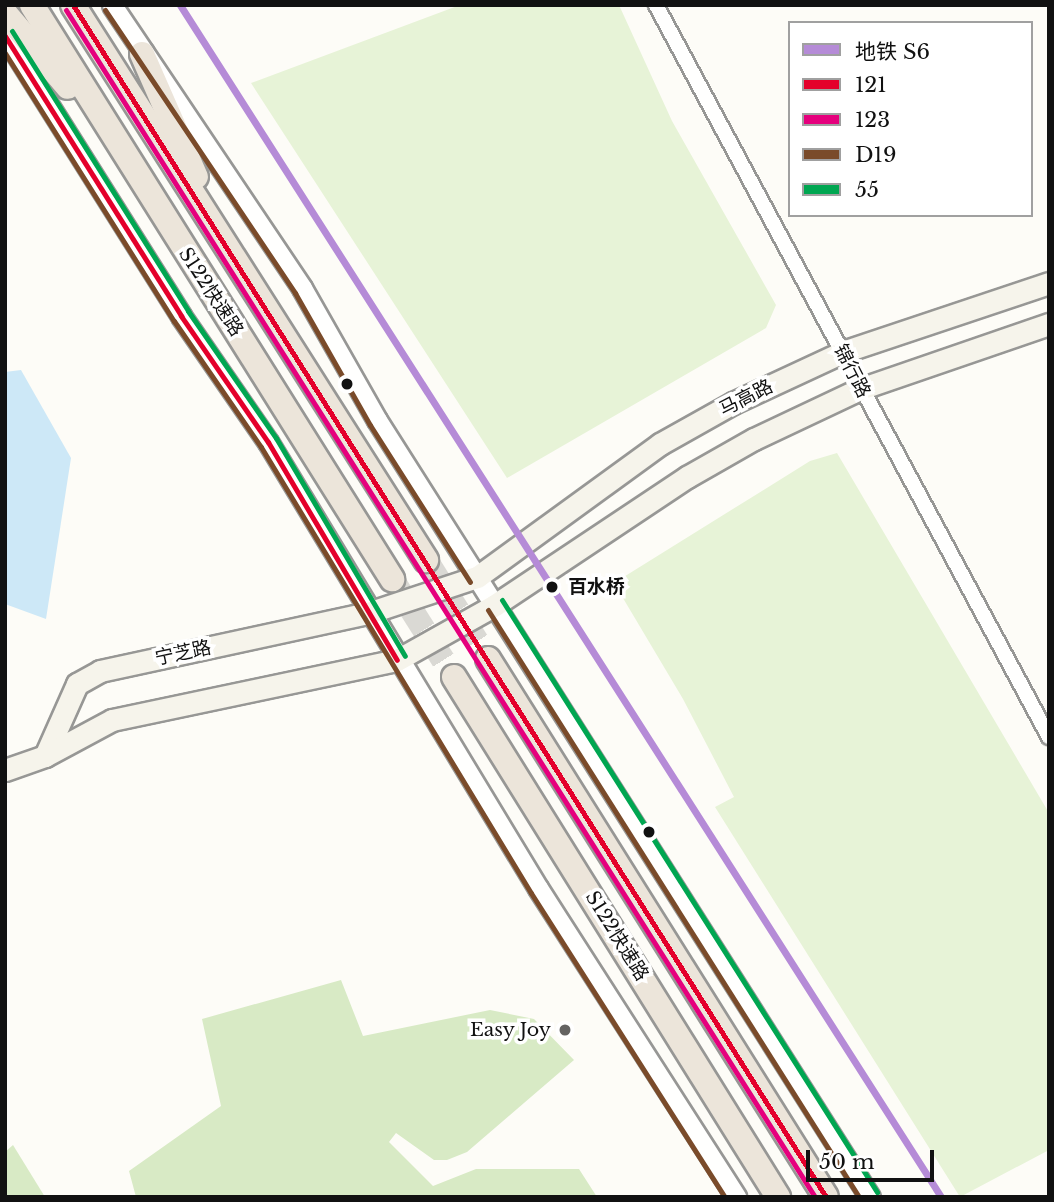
<!DOCTYPE html>
<html>
<head>
<meta charset="utf-8">
<style>
	body { margin:0 }
	#map { position:relative; width:1054px; height:1202px; overflow:hidden; background:#fdfcf7; font-family:"Libre Baskerville","Noto Sans SC",serif }
	div>[style] { position:absolute }
	[style*='--x'] { left:calc(var(--x)*1px); top:calc(var(--y)*1px); width:calc(var(--w)*1px); rotate:calc(var(--a)*1deg) }
	.green>* { inset:0; background:#e7f3d7 }
	.forest>* { inset:0; background:#d8eac5 }
	.water>* { inset:0; background:#cde8f7 }
	.trunk-tunnel>* { height:24px; margin-top:-12px; transform-origin:0; background:repeating-linear-gradient(90deg,#dad9d4 0 24px,transparent 0 36px) }
	.roads { filter:drop-shadow(2px 0 #979795) drop-shadow(-2px 0 #979795) drop-shadow(0 2px #979795) drop-shadow(0 -2px #979795) }
	.minor>* { height:14px; margin:-7px; padding:0 7px; transform-origin:7px; border-radius:7px; background:#fffffe }
	.tertiary>* { height:19px; margin:-9.5px; padding:0 9.5px; transform-origin:9.5px; border-radius:9.5px; background:#fffffe }
	.secondary>* { height:21px; margin:-10.5px; padding:0 10.5px; transform-origin:10.5px; border-radius:10.5px; background:#f6f4eb }
	.trunk>* { height:24px; margin:-12px; padding:0 12px; transform-origin:12px; border-radius:12px; background:#ece5da }
	.bus-1>* { height:5px; margin:-2.5px; padding:0 2.5px; transform-origin:2.5px; border-radius:2.5px; background:#e4002b }
	.bus-2>* { height:5px; margin:-2.5px; padding:0 2.5px; transform-origin:2.5px; border-radius:2.5px; background:#e5007d }
	.bus-3>* { height:5px; margin:-2.5px; padding:0 2.5px; transform-origin:2.5px; border-radius:2.5px; background:#7a4b2a }
	.bus-4>* { height:5px; margin:-2.5px; padding:0 2.5px; transform-origin:2.5px; border-radius:2.5px; background:#00a651 }
	.metro-1>* { height:7px; margin:-3.5px; padding:0 3.5px; transform-origin:3.5px; border-radius:3.5px; background:#b58bd7 }
	.dots>* { width:19px; height:19px; translate:-50% -50%; box-sizing:border-box; border:4px solid #fff; border-radius:50% }
	span { translate:-50% -50%; white-space:nowrap; text-align:center; line-height:1.15; -webkit-text-stroke:7px #fff; paint-order:stroke }
	.street-label { font-size:19px; color:#111 }
	.stop-label { font-size:19px; color:#111; font-weight:700 }
	.left { translate:0 -50%; text-align:left }
	.poi-label { font-size:19px; color:#111 }
	.right { translate:-100% -50%; text-align:right }
	.frame { position:absolute; inset:0; border:7px solid #111; pointer-events:none }
	.legend { position:absolute; left:788px; top:21px; width:245px; height:196px; box-sizing:border-box; background:#fff; border:2px solid #a0a0a0; margin:0; padding:9px 12px; list-style:none; font-size:21px; color:#111 }
	.legend li { display:flex; align-items:center; gap:14px; height:35px }
	.legend b { width:35px; border:2px solid #a0a0a0 }
	.scale { position:absolute; left:806px; top:1150px; width:128px; height:32px; box-sizing:border-box; border:4px solid #111; border-top:0; padding-left:9px; font-size:21px; line-height:24px; white-space:nowrap; color:#111; -webkit-text-stroke:5px #fff; paint-order:stroke }
</style>
</head>
<body>
<div id="map">
	<div class="green">
		<i style="clip-path:polygon(460px 5px,619px 5px,672px 121px,776px 305px,766px 328px,507px 478px,251px 83px)"></i>
		<i style="clip-path:polygon(837px 453px,1049px 813px,1049px 1150px,960px 1197px,715px 807px,734px 797px,683px 699px,614px 583px,810px 461px)"></i>
	</div>
	<div class="forest">
		<i style="clip-path:polygon(341px 980px,363px 1036px,490px 1010px,534px 1019px,574px 1060px,467px 1152px,447px 1160px,434px 1160px,396px 1133px,389px 1142px,433px 1186px,476px 1169px,579px 1169px,597px 1197px,136px 1197px,129px 1171px,221px 1106px,202px 1019px)"></i>
		<i style="clip-path:polygon(13px 1145px,45px 1197px,5px 1197px,5px 1152px)"></i>
	</div>
	<div class="water">
		<i style="clip-path:polygon(21px 370px,71px 458px,46px 619px,5px 604px,5px 372px)"></i>
	</div>
	<div class="trunk-tunnel">
		<i style="--x:426;--y:560;--w:117;--a:57.9"></i>
		<i style="--x:392;--y:579;--w:116;--a:57.7"></i>
	</div>
	<div class="roads">
		<div class="minor">
			<i style="--x:656;--y:5;--w:831;--a:61.77"></i>
		</div>
		<div class="tertiary">
			<i style="--x:112;--y:5;--w:341;--a:56.1"></i>
			<i style="--x:302;--y:288;--w:152;--a:60.4"></i>
			<i style="--x:377;--y:420;--w:920;--a:57.61"></i>
			<i style="--x:5;--y:36;--w:331;--a:57.8"></i>
			<i style="--x:181;--y:316;--w:153;--a:55.4"></i>
			<i style="--x:268;--y:442;--w:521;--a:58.81"></i>
			<i style="--x:538;--y:888;--w:367;--a:57.3"></i>
		</div>
		<div class="secondary">
			<i style="--x:45;--y:756;--w:79;--a:-66"></i>
			<i style="--x:77;--y:684;--w:26;--a:-29"></i>
			<i style="--x:100;--y:671;--w:274;--a:-12.2"></i>
			<i style="--x:368;--y:613;--w:115;--a:-18.3"></i>
			<i style="--x:477;--y:577;--w:226;--a:-36"></i>
			<i style="--x:660;--y:444;--w:84;--a:-29.3"></i>
			<i style="--x:733;--y:403;--w:121;--a:-24.9"></i>
			<i style="--x:843;--y:352;--w:217;--a:-18.5"></i>
			<i style="--x:5;--y:770;--w:42;--a:-19.3"></i>
			<i style="--x:45;--y:756;--w:76;--a:-28.2"></i>
			<i style="--x:112;--y:720;--w:291;--a:-11.9"></i>
			<i style="--x:397;--y:660;--w:112;--a:-29.3"></i>
			<i style="--x:495;--y:605;--w:231;--a:-33.7"></i>
			<i style="--x:687;--y:477;--w:77;--a:-29.6"></i>
			<i style="--x:754;--y:439;--w:117;--a:-25.3"></i>
			<i style="--x:860;--y:389;--w:200;--a:-19"></i>
		</div>
		<div class="trunk">
			<i style="--x:32;--y:5;--w:678;--a:57.9"></i>
			<i style="--x:73;--y:5;--w:658;--a:57.54"></i>
			<i style="--x:5;--y:13;--w:97;--a:49.6"></i>
			<i style="--x:142;--y:54;--w:134;--a:66.3"></i>
			<i style="--x:488;--y:659;--w:635;--a:57.86"></i>
			<i style="--x:454;--y:677;--w:613;--a:58.07"></i>
		</div>
	</div>
	<div class="bus-1">
		<i style="--x:73;--y:5;--w:1410;--a:57.72"></i>
		<i style="--x:5;--y:36;--w:331;--a:57.8"></i>
		<i style="--x:181;--y:316;--w:153;--a:55.4"></i>
		<i style="--x:268;--y:442;--w:253;--a:59.4"></i>
	</div>
	<div class="bus-2">
		<i style="--x:66;--y:10;--w:1404;--a:57.75"></i>
	</div>
	<div class="bus-3">
		<i style="--x:105;--y:10;--w:341;--a:56.1"></i>
		<i style="--x:295;--y:293;--w:152;--a:60.4"></i>
		<i style="--x:370;--y:425;--w:186;--a:57.5"></i>
		<i style="--x:5;--y:53;--w:317;--a:57.8"></i>
		<i style="--x:174;--y:321;--w:153;--a:55.4"></i>
		<i style="--x:261;--y:447;--w:521;--a:58.81"></i>
		<i style="--x:531;--y:893;--w:361;--a:57.5"></i>
		<i style="--x:488;--y:610;--w:694;--a:57.71"></i>
	</div>
	<div class="bus-4">
		<i style="--x:12;--y:31;--w:331;--a:57.8"></i>
		<i style="--x:188;--y:311;--w:155;--a:55.3"></i>
		<i style="--x:276;--y:438;--w:253;--a:59.4"></i>
		<i style="--x:502;--y:600;--w:701;--a:57.65"></i>
	</div>
	<div class="metro-1">
		<i style="--x:180;--y:5;--w:1414;--a:57.44"></i>
	</div>
	<div class="dots">
		<i style="left:347px;top:384px;background:#111"></i>
		<i style="left:552px;top:587px;background:#111"></i>
		<i style="left:649px;top:832px;background:#111"></i>
		<i style="left:565px;top:1030px;background:#646362"></i>
	</div>
	<div class="street-label">
		<span style="left:211px;top:292px;rotate:57deg">S122快速路</span>
		<span style="left:852px;top:371px;rotate:63deg">锦行路</span>
		<span style="left:746px;top:398px;rotate:-27deg">马高路</span>
		<span style="left:183px;top:653px;rotate:-12deg">宁芝路</span>
		<span style="left:617px;top:936px;rotate:58deg">S122快速路</span>
	</div>
	<div class="stop-label">
		<span class="left" style="left:568px;top:587px">百水桥</span>
	</div>
	<div class="poi-label">
		<span class="right" style="left:551px;top:1030px">Easy Joy</span>
	</div>
	<div class="frame"></div>
	<ul class="legend">
	<li><b style="height:9px;background:#b58bd7"></b>地铁 S6</li>
	<li><b style="height:9px;background:#e4002b"></b>121</li>
	<li><b style="height:9px;background:#e5007d"></b>123</li>
	<li><b style="height:9px;background:#7a4b2a"></b>D19</li>
	<li><b style="height:9px;background:#00a651"></b>55</li>
	</ul>
	<div class="scale">50 m</div>
</div>
</body>
</html>
